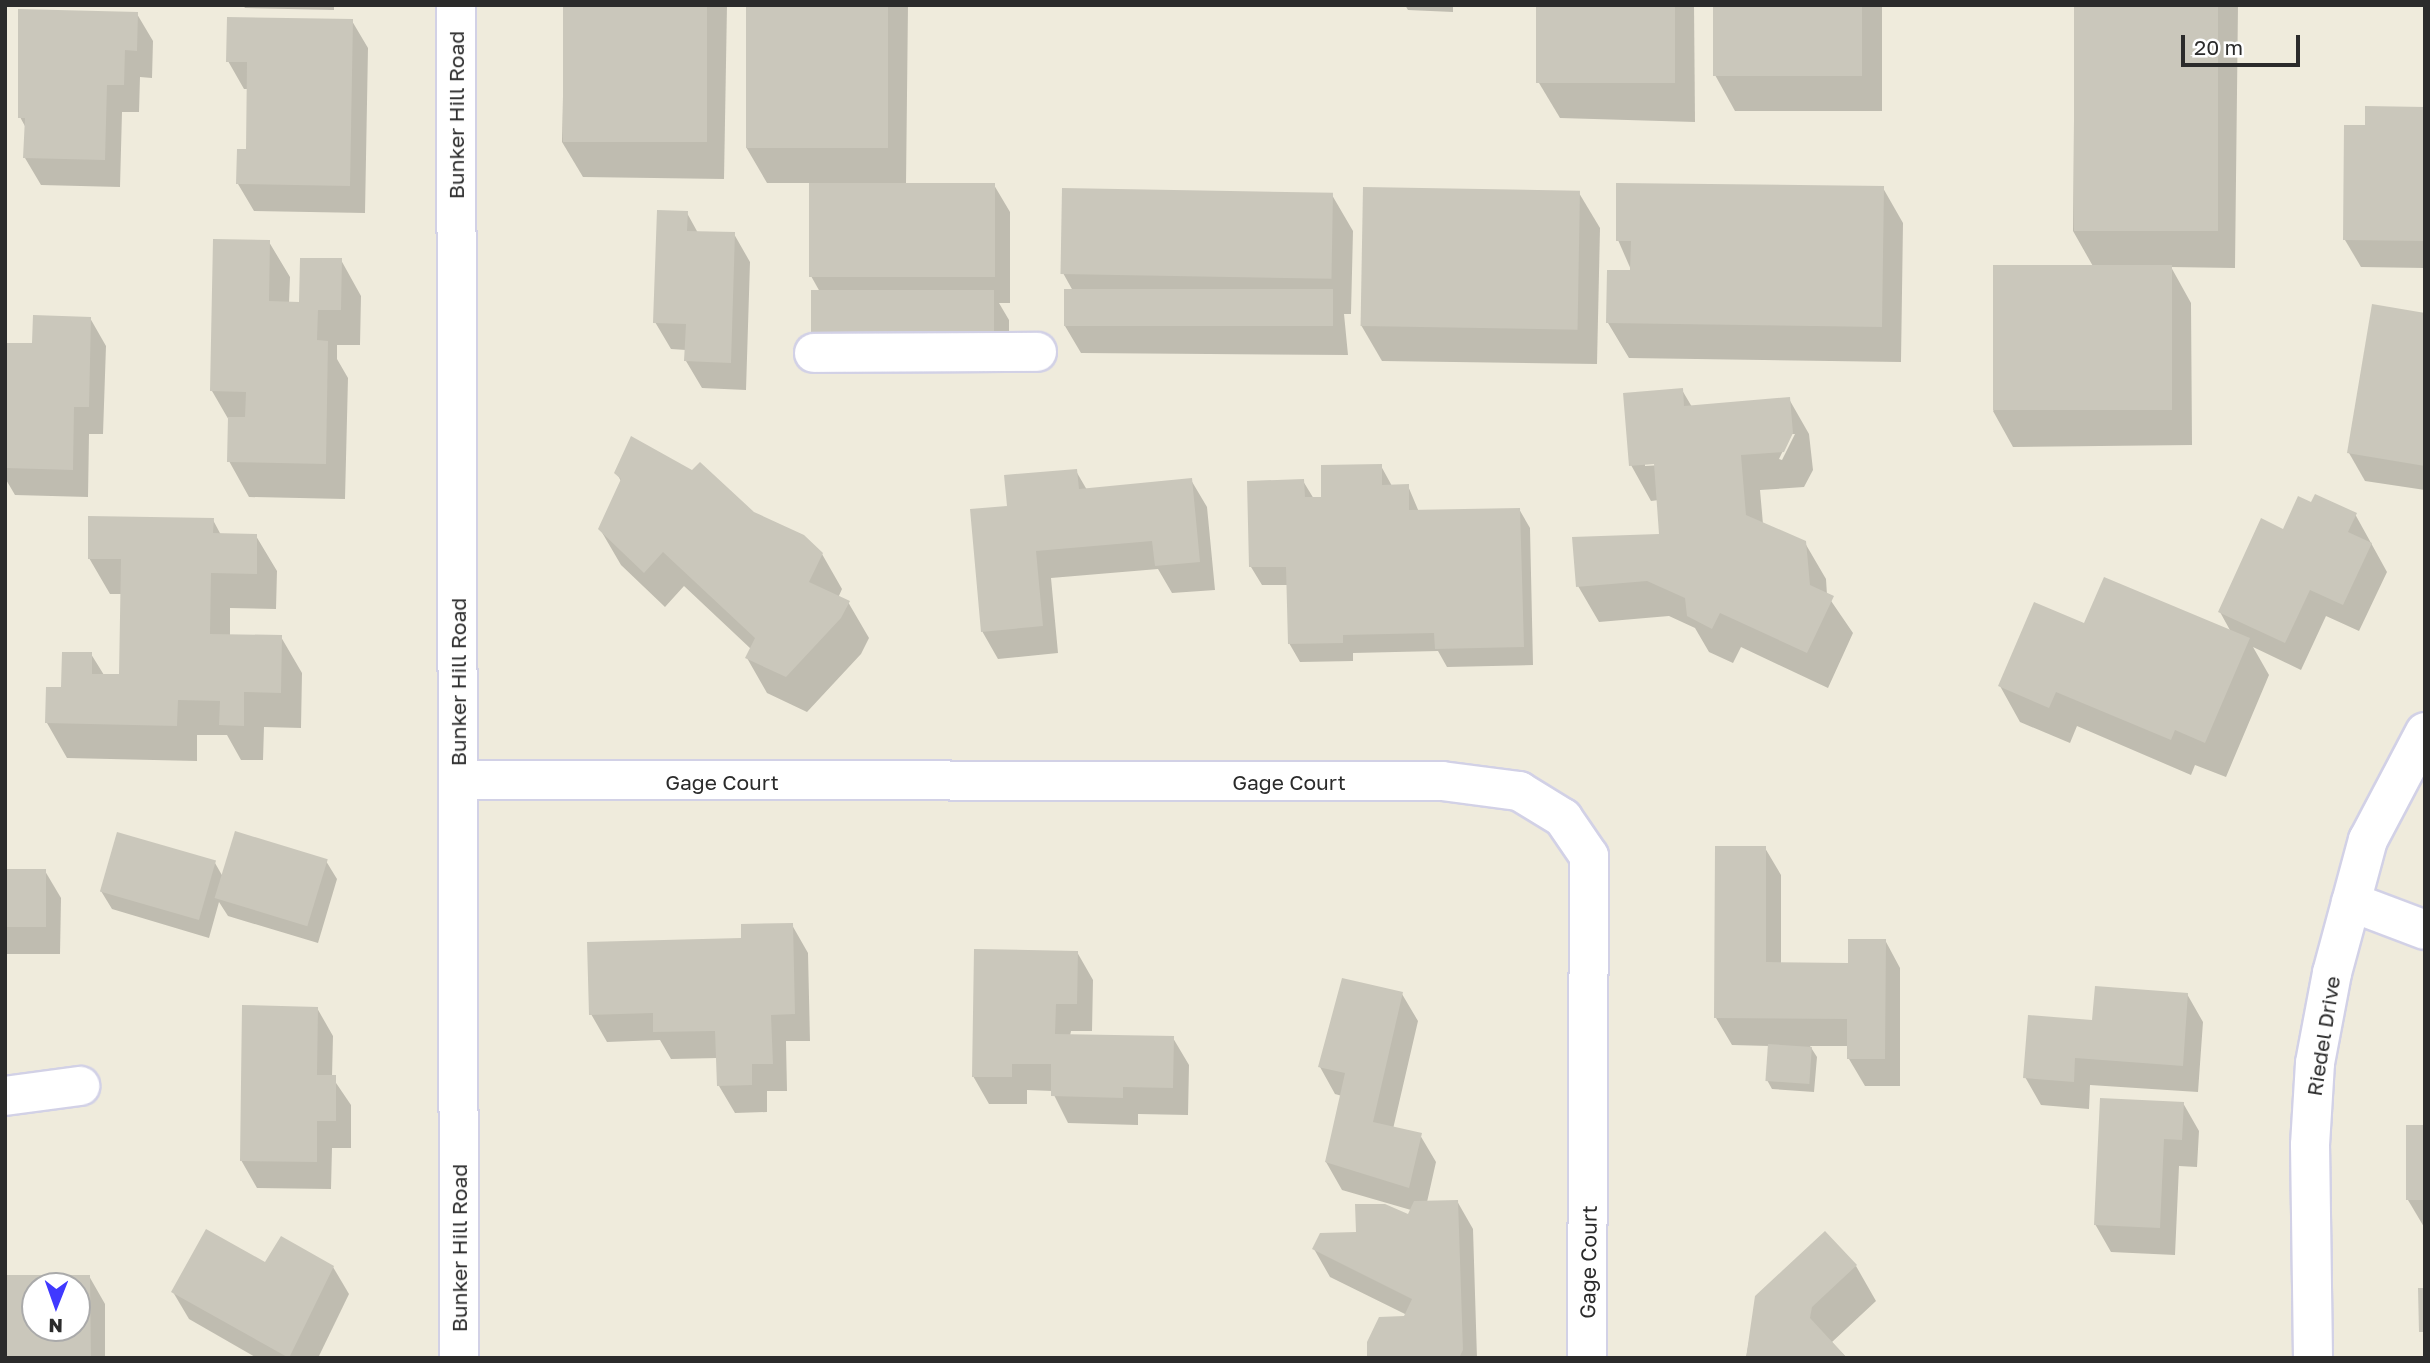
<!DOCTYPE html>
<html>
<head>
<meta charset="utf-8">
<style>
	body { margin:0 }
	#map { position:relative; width:2430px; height:1363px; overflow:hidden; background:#efebdc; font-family:"Golos Text",sans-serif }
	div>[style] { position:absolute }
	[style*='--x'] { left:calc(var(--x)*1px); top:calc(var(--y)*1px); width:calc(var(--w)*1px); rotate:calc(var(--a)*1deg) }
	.shadow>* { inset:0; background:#0003 }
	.building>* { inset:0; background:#cac7bb; transform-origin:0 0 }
	.roads { filter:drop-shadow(2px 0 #d2d1e6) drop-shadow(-2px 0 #d2d1e6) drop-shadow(0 2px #d2d1e6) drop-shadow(0 -2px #d2d1e6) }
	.minor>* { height:38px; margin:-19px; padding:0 19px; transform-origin:19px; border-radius:19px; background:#fff }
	span { translate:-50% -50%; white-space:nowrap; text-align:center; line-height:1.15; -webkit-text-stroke:5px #fff; paint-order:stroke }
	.street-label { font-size:21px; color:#2b2b2b }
	.frame { position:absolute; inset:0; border:7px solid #2b2b2b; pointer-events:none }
	.north { position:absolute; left:21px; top:1272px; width:70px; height:70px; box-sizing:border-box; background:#fff; border:2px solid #aaa; border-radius:50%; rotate:181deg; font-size:19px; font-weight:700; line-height:28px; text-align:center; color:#2b2b2b }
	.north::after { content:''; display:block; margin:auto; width:24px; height:32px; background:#4039ff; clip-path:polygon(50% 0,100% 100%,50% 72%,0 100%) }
	.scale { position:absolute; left:2181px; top:35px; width:119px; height:32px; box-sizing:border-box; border:4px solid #2b2b2b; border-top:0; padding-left:9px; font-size:21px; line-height:24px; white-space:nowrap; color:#2b2b2b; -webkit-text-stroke:5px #fff; paint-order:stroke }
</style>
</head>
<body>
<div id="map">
	<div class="shadow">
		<i style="clip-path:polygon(243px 5px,334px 5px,334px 10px,245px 8px)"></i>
		<i style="clip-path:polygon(565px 5px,727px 5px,724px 179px,583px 177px,562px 142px)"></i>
		<i style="clip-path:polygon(747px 5px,908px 5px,906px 185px,994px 185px,1010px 212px,1010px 303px,999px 303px,1009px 320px,1009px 359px,828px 359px,812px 331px,820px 292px,811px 276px,811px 183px,767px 183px,746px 147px)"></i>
		<i style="clip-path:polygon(1405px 5px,1453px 5px,1453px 12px,1408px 10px)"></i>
		<i style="clip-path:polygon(1538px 5px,1694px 5px,1695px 122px,1560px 118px,1539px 83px)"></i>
		<i style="clip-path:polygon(1715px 5px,1882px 5px,1882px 111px,1735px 111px,1715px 75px)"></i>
		<i style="clip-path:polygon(2075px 5px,2238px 5px,2235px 268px,2171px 267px,2191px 303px,2192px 445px,2013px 447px,1993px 411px,2094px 268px,2073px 231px)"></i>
		<i style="clip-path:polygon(137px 14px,153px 41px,152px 78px,140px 77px,139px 112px,122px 112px,120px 187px,41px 185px,25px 158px,26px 128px,20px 117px)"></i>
		<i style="clip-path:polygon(352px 21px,368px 48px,365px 213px,254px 211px,238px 184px,248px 151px,249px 89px,244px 89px,228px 61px)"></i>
		<i style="clip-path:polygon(2425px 109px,2425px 268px,2361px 267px,2345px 240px,2367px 126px)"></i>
		<i style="clip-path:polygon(1883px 188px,1903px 223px,1901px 362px,1629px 358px,1608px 323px,1632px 272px,1618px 240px)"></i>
		<i style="clip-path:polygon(1579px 193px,1600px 228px,1597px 364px,1382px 361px,1361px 325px)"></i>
		<i style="clip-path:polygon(1332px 195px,1353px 231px,1351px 314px,1344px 314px,1348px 355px,1081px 353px,1065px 326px,1073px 291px,1063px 273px)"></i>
		<i style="clip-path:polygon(687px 213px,698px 233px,734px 234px,750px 262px,746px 390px,702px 388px,686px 361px,686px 350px,671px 349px,655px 322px)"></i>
		<i style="clip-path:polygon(269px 242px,290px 277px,289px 303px,301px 304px,341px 260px,361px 296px,360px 345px,337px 345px,337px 359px,348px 378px,345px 499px,249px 497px,229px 461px,230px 422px,212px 391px)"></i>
		<i style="clip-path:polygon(2425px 315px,2425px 490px,2365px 481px,2349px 453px)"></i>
		<i style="clip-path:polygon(90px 318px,106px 346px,103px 434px,89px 434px,88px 497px,15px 495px,5px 478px,5px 345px,34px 345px)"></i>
		<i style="clip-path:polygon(evenodd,1682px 390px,1692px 407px,1789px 399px,1809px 434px,1813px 470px,1804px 487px,1760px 490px,1763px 524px,1805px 543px,1826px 579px,1827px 595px,1853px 633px,1828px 688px,1741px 647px,1733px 663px,1709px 652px,1695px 628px,1669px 616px,1599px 622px,1578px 586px,1661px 535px,1659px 500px,1651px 501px,1631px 465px,1682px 390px,1791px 434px,1795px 434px,1782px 460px,1779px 459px,1791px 434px,1682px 390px,1645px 463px,1663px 465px,1645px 466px,1645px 463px)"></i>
		<i style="clip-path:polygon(1381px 466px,1392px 486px,1408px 486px,1419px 512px,1519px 509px,1530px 528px,1533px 665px,1447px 667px,1438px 651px,1353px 653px,1353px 661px,1300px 662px,1289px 643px,1288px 585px,1262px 585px,1251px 567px,1303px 481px,1314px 499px,1323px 499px)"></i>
		<i style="clip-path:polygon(1076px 471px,1087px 490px,1191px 480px,1207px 507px,1215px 590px,1172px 593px,1158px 569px,1051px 578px,1058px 653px,998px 659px,982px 631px,1009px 507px)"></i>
		<i style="clip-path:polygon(616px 472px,753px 513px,822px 554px,842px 589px,838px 598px,848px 602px,869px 638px,861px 654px,807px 712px,767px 693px,747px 658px,751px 649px,684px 586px,665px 607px,621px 565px,600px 529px,622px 483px)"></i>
		<i style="clip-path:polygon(2312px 505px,2355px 514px,2387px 572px,2359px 631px,2326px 616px,2301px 670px,2253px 647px,2269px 675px,2226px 777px,2195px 765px,2191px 775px,2077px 726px,2070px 743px,2020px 722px,2000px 686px,2085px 626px,2231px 632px,2220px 612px,2284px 531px)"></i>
		<i style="clip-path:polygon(213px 520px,221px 535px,256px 536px,277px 571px,276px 609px,230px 608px,230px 636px,281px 637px,302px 673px,301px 728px,264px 727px,263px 760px,241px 760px,227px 735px,197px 735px,197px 761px,67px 758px,47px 723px,63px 689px,91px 654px,104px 675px,121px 676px,123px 594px,110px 594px,89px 558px)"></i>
		<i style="clip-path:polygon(1717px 848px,1765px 848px,1781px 875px,1781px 964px,1850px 965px,1885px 940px,1900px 968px,1900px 1086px,1865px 1086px,1849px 1059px,1849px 1046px,1810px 1046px,1817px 1057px,1814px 1092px,1772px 1089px,1767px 1080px,1769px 1046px,1732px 1045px,1716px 1018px)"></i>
		<i style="clip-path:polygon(326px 861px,337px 879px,318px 943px,228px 916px,219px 902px,209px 938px,112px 909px,101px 891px,215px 863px,223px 877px)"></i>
		<i style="clip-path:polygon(5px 870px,45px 871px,61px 898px,60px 954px,5px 954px)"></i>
		<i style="clip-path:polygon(792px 925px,808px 953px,810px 1041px,786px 1041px,787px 1091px,767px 1091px,767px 1112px,735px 1113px,719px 1086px,718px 1058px,671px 1059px,660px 1040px,607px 1042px,591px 1014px,743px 940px)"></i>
		<i style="clip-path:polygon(1077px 952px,1093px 980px,1092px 1031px,1071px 1031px,1070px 1036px,1173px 1038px,1189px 1065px,1188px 1115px,1138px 1114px,1138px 1125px,1068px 1123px,1052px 1091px,1027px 1090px,1027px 1104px,989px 1104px,973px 1076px)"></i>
		<i style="clip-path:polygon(1402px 994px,1418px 1021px,1393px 1129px,1420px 1135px,1436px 1162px,1427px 1202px,1457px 1201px,1473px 1229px,1477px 1358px,1369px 1358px,1407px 1315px,1330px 1277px,1314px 1249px,1408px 1216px,1411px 1210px,1342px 1190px,1326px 1162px,1342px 1096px,1335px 1094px,1320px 1067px)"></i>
		<i style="clip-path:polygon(2187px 994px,2203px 1022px,2198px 1092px,2090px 1085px,2089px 1109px,2041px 1105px,2025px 1077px,2094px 1022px)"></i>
		<i style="clip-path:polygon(317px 1008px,333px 1036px,332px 1077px,351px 1105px,351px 1148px,332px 1148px,331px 1189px,257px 1188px,241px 1160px)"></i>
		<i style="clip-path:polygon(2183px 1103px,2199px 1131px,2197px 1167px,2179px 1166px,2175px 1255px,2111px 1252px,2095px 1224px)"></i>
		<i style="clip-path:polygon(2425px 1127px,2425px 1227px,2424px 1227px,2408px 1200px)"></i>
		<i style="clip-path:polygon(266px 1265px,333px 1267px,349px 1294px,318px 1358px,257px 1358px,189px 1319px,173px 1292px)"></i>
		<i style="clip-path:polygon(1856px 1266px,1876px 1301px,1832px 1342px,1847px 1358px,1746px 1358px,1757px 1297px)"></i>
		<i style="clip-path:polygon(evenodd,89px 1276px,105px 1304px,105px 1358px,5px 1358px,5px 1277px,89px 1276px,35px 1286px,77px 1286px,77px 1328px,35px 1328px,35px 1286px)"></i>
	</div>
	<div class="building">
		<i style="left:563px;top:5px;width:144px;height:137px"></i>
		<i style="left:746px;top:5px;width:142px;height:143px"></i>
		<i style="left:1536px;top:5px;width:139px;height:78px"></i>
		<i style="left:1713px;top:5px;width:149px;height:71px"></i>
		<i style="left:2074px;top:5px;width:144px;height:226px"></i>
		<i style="clip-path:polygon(18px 9px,138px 12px,137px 51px,125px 50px,124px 85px,107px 85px,105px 160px,23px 158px,25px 118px,18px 118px)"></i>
		<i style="clip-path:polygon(227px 17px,353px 19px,350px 186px,236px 184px,237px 149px,246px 149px,247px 62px,226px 62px)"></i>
		<i style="clip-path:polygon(2365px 106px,2425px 107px,2425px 241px,2343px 240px,2344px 125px,2365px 125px)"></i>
		<i style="left:809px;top:183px;width:186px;height:94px"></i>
		<i style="clip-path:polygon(1616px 183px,1884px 186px,1882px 327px,1606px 323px,1607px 270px,1630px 270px,1631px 241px,1616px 241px)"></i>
		<i style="left:1363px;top:187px;width:217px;height:139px;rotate:1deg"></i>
		<i style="left:1062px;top:188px;width:271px;height:86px;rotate:1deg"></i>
		<i style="clip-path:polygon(657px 210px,688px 211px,687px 231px,735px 232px,731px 363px,684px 361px,686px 324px,653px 323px)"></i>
		<i style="clip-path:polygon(213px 239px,270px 240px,269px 301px,299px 302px,300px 258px,342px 258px,341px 310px,318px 310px,317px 340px,328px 341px,326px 464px,227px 462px,228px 417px,245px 417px,246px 392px,210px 391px)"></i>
		<i style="left:2172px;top:265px;width:145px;height:179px;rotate:90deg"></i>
		<i style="left:1064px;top:289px;width:269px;height:37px"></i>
		<i style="left:811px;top:290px;width:183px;height:42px"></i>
		<i style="clip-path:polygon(2372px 304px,2425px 313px,2425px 466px,2347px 453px)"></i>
		<i style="clip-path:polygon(33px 315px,91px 317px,89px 407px,74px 407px,73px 470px,5px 468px,5px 343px,32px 343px)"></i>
		<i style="clip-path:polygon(1683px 388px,1684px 406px,1790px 397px,1793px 433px,1784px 452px,1741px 455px,1746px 515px,1806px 541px,1810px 585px,1834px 596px,1807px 653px,1720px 613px,1712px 629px,1687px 616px,1685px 598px,1647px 581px,1576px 587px,1572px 537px,1659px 534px,1654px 464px,1629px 466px,1623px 393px)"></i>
		<i style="clip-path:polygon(631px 436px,692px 470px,700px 462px,754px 512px,804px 535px,823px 553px,809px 582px,850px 601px,841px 618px,786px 677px,745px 658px,755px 638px,663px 552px,644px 573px,598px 529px,621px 479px,614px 473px)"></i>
		<i style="clip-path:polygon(1382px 464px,1382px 485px,1409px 484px,1409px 510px,1520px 508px,1524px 647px,1435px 649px,1434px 633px,1343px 635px,1343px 643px,1288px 644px,1286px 567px,1249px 567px,1247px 481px,1304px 479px,1305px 497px,1321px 497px,1321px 465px)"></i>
		<i style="clip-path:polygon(1077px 469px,1079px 489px,1192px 478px,1200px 562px,1155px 566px,1152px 541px,1036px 551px,1043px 626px,981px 632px,970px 509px,1007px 506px,1004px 475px)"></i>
		<i style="clip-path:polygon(2315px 494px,2357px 513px,2348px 532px,2372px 543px,2343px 605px,2310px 590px,2285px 643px,2218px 612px,2261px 518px,2283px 529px,2298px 496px,2311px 502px)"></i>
		<i style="clip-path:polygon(88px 516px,214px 518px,213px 533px,257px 534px,257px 574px,211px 573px,210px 634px,282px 635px,281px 693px,244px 692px,244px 726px,219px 725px,220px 701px,178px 700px,177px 726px,45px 723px,46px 687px,61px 687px,62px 652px,92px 652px,92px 674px,119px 674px,121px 559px,88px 559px)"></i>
		<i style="clip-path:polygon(2104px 577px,2250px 638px,2205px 743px,2175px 730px,2171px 740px,2056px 692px,2049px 708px,1998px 686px,2034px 602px,2084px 623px)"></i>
		<i style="left:235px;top:831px;width:97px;height:70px;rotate:17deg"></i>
		<i style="left:117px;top:832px;width:103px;height:62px;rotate:16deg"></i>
		<i style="clip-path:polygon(1715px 846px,1766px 846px,1766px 962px,1848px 963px,1848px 939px,1886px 939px,1885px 1059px,1847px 1059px,1847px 1019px,1714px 1018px)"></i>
		<i style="left:5px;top:869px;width:41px;height:58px"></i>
		<i style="clip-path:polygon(793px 923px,795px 1014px,771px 1015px,773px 1064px,752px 1064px,752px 1085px,717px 1086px,715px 1031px,653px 1032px,653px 1013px,589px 1015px,587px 942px,741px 938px,741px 924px)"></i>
		<i style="clip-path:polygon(974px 949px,1078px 951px,1077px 1004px,1056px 1004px,1055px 1034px,1174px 1036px,1173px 1088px,1123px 1087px,1123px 1098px,1051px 1096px,1051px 1064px,1012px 1064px,1012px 1077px,972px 1077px)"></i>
		<i style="clip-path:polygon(1342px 978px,1403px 992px,1373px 1122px,1422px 1133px,1409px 1188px,1325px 1162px,1345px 1073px,1318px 1067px)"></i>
		<i style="clip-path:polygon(2095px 986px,2188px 993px,2183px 1066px,2075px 1058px,2074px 1082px,2023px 1078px,2028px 1015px,2092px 1020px)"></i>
		<i style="clip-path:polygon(242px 1005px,318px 1007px,317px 1075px,336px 1075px,336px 1121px,317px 1121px,317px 1162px,240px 1161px)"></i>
		<i style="left:1768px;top:1044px;width:44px;height:37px;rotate:4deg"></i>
		<i style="clip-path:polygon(2100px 1098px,2184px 1102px,2182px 1140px,2164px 1139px,2160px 1228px,2094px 1225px)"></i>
		<i style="left:2406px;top:1125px;width:19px;height:75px"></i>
		<i style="clip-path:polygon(1458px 1200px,1463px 1350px,1459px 1358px,1367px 1358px,1367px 1342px,1379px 1317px,1404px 1316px,1412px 1299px,1312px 1249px,1320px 1233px,1356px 1232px,1355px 1204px,1385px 1204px,1408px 1214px,1414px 1201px)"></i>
		<i style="clip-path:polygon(206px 1229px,265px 1262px,281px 1236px,334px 1266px,289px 1358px,171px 1292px)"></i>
		<i style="clip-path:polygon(1825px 1231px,1857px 1265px,1812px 1307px,1810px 1318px,1847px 1358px,1746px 1358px,1755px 1296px)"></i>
		<i style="clip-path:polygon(evenodd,5px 1275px,90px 1275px,91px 1358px,5px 1358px,5px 1275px,35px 1286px,77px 1286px,77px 1328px,35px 1328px,35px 1286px)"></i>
		<i style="clip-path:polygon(2418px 1288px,2425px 1288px,2425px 1332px,2419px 1332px)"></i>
	</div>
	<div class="roads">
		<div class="minor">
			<i style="--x:456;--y:5;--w:1353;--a:89.87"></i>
			<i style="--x:814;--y:353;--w:223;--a:-0.3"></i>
			<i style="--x:458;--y:780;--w:984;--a:0.06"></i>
			<i style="--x:1442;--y:781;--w:78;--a:7.4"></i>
			<i style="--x:1519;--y:791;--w:52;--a:31.5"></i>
			<i style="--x:1563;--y:818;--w:46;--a:55.6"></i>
			<i style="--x:1589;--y:856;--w:502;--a:90.23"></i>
			<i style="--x:2351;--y:902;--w:79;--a:20.7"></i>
			<i style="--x:5;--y:1096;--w:76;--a:-7.6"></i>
			<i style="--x:2313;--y:1358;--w:213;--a:-90.8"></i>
			<i style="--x:2310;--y:1145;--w:82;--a:-86.5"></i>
			<i style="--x:2315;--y:1063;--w:92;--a:-79.3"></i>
			<i style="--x:2332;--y:973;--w:138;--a:-74.9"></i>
			<i style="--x:2368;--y:840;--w:122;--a:-62.2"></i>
		</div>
	</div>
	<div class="street-label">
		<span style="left:456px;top:115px;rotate:-90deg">Bunker Hill Road</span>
		<span style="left:458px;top:682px;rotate:-90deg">Bunker Hill Road</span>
		<span style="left:722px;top:782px">Gage Court</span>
		<span style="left:1289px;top:782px">Gage Court</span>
		<span style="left:2323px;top:1036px;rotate:-81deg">Riedel Drive</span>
		<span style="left:459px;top:1248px;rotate:-90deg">Bunker Hill Road</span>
		<span style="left:1588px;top:1262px;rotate:-89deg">Gage Court</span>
	</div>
	<div class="frame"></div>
	<div class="north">N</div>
	<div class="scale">20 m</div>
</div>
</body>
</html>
